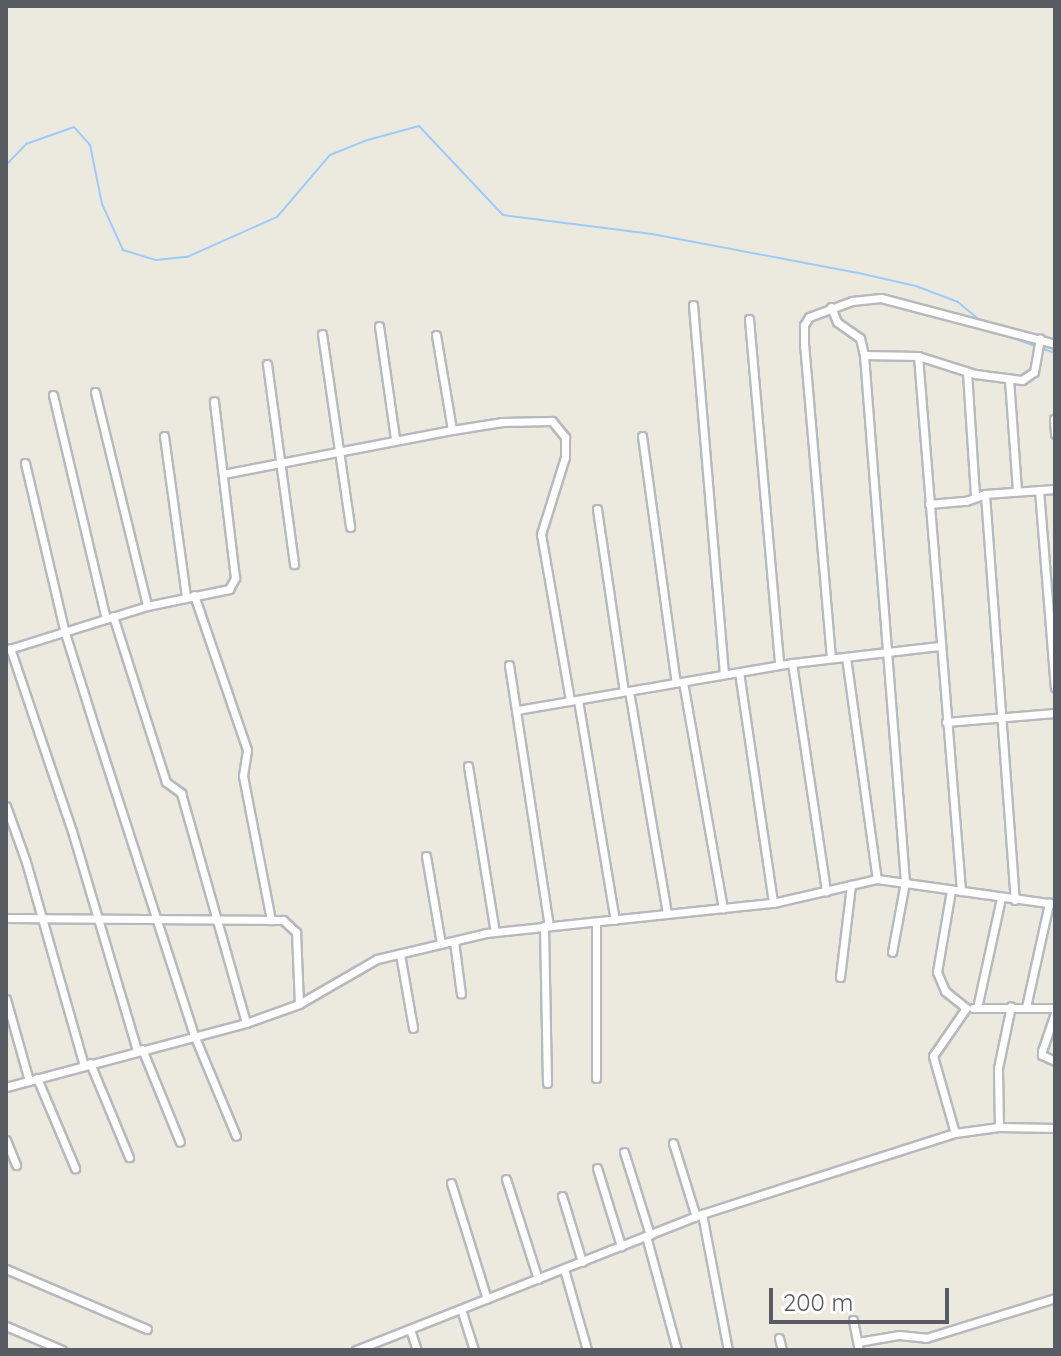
<!DOCTYPE html>
<html>
<head>
<meta charset="utf-8">
<style>
	body { margin:0 }
	#map { position:relative; width:1061px; height:1356px; overflow:hidden; background:#eceadf; font-family:Quicksand,sans-serif }
	div>[style] { position:absolute }
	[style*='--x'] { left:calc(var(--x)*1px); top:calc(var(--y)*1px); width:calc(var(--w)*1px); rotate:calc(var(--a)*1deg) }
	.stream>* { height:2px; margin:-1px; padding:0 1px; transform-origin:1px; border-radius:1px; background:#9ccbff }
	.roads { filter:drop-shadow(2px 0 #b7b9bf) drop-shadow(-2px 0 #b7b9bf) drop-shadow(0 2px #b7b9bf) drop-shadow(0 -2px #b7b9bf) }
	.minor>* { height:7px; margin:-3.5px; padding:0 3.5px; transform-origin:3.5px; border-radius:3.5px; background:#fff }
	span { translate:-50% -50%; white-space:nowrap; text-align:center; line-height:1.15; -webkit-text-stroke:6px #fff; paint-order:stroke }
	.frame { position:absolute; inset:0; border:8px solid #585b61; pointer-events:none }
	.scale { position:absolute; left:769px; top:1288px; width:180px; height:36px; box-sizing:border-box; border:4px solid #585b61; border-top:0; padding-left:10px; font-size:24px; line-height:28px; white-space:nowrap; color:#585b61; -webkit-text-stroke:6px #fff; paint-order:stroke }
</style>
</head>
<body>
<div id="map">
	<div class="stream">
		<i style="--x:6;--y:165;--w:29;--a:-46"></i>
		<i style="--x:26;--y:144;--w:51;--a:-19.5"></i>
		<i style="--x:74;--y:127;--w:24;--a:48"></i>
		<i style="--x:90;--y:145;--w:60;--a:78.5"></i>
		<i style="--x:102;--y:204;--w:51;--a:65.5"></i>
		<i style="--x:123;--y:250;--w:34;--a:17"></i>
		<i style="--x:156;--y:260;--w:31;--a:-6"></i>
		<i style="--x:187;--y:257;--w:98;--a:-24"></i>
		<i style="--x:277;--y:217;--w:82;--a:-49.5"></i>
		<i style="--x:330;--y:155;--w:37;--a:-22"></i>
		<i style="--x:364;--y:141;--w:57;--a:-15.3"></i>
		<i style="--x:419;--y:126;--w:122;--a:46.7"></i>
		<i style="--x:503;--y:215;--w:150;--a:7.3"></i>
		<i style="--x:652;--y:234;--w:215;--a:10.7"></i>
		<i style="--x:863;--y:274;--w:54;--a:12.8"></i>
		<i style="--x:916;--y:286;--w:45;--a:20.9"></i>
		<i style="--x:958;--y:302;--w:30;--a:40"></i>
		<i style="--x:1003;--y:334;--w:34;--a:21"></i>
		<i style="--x:1041;--y:348;--w:15;--a:20"></i>
	</div>
	<div class="roads">
		<div class="minor">
			<i style="--x:693;--y:305;--w:370;--a:85.2"></i>
			<i style="--x:831;--y:307;--w:16;--a:68"></i>
			<i style="--x:837;--y:322;--w:28;--a:35"></i>
			<i style="--x:860;--y:338;--w:17;--a:77"></i>
			<i style="--x:864;--y:355;--w:529;--a:85.55"></i>
			<i style="--x:905;--y:882;--w:71;--a:100.5"></i>
			<i style="--x:749;--y:319;--w:347;--a:85"></i>
			<i style="--x:379;--y:326;--w:114;--a:81.9"></i>
			<i style="--x:322;--y:334;--w:195;--a:81.7"></i>
			<i style="--x:436;--y:335;--w:96;--a:80.4"></i>
			<i style="--x:864;--y:355;--w:54;--a:1.1"></i>
			<i style="--x:918;--y:356;--w:60;--a:17.5"></i>
			<i style="--x:975;--y:374;--w:47;--a:7.3"></i>
			<i style="--x:1022;--y:380;--w:14;--a:-34"></i>
			<i style="--x:1034;--y:372;--w:34;--a:-80"></i>
			<i style="--x:918;--y:356;--w:537;--a:85.4"></i>
			<i style="--x:267;--y:364;--w:202;--a:82.3"></i>
			<i style="--x:967;--y:372;--w:125;--a:86.3"></i>
			<i style="--x:1009;--y:379;--w:112;--a:85.9"></i>
			<i style="--x:95;--y:392;--w:220;--a:76.3"></i>
			<i style="--x:53;--y:395;--w:230;--a:76.7"></i>
			<i style="--x:1054;--y:419;--w:15;--a:86"></i>
			<i style="--x:164;--y:436;--w:162;--a:82.2"></i>
			<i style="--x:642;--y:436;--w:249;--a:82.2"></i>
			<i style="--x:25;--y:463;--w:175;--a:76.8"></i>
			<i style="--x:65;--y:633;--w:110;--a:72.6"></i>
			<i style="--x:98;--y:738;--w:312;--a:72.1"></i>
			<i style="--x:194;--y:1035;--w:109;--a:67.4"></i>
			<i style="--x:223;--y:474;--w:233;--a:-10.9"></i>
			<i style="--x:452;--y:430;--w:51;--a:-9.1"></i>
			<i style="--x:502;--y:422;--w:50;--a:-1.1"></i>
			<i style="--x:552;--y:421;--w:21;--a:51"></i>
			<i style="--x:565;--y:437;--w:20;--a:90"></i>
			<i style="--x:565;--y:457;--w:81;--a:107.3"></i>
			<i style="--x:541;--y:534;--w:169;--a:80.1"></i>
			<i style="--x:1039;--y:490;--w:198;--a:85.4"></i>
			<i style="--x:985;--y:494;--w:407;--a:85.8"></i>
			<i style="--x:929;--y:504;--w:37;--a:-5"></i>
			<i style="--x:966;--y:501;--w:20;--a:-20"></i>
			<i style="--x:985;--y:494;--w:70;--a:-4.1"></i>
			<i style="--x:597;--y:509;--w:184;--a:81.6"></i>
			<i style="--x:194;--y:595;--w:164;--a:71.1"></i>
			<i style="--x:247;--y:750;--w:26;--a:99"></i>
			<i style="--x:243;--y:776;--w:147;--a:79"></i>
			<i style="--x:113;--y:616;--w:174;--a:72.3"></i>
			<i style="--x:166;--y:782;--w:19;--a:36"></i>
			<i style="--x:181;--y:793;--w:239;--a:74.2"></i>
			<i style="--x:10;--y:648;--w:193;--a:71.3"></i>
			<i style="--x:72;--y:831;--w:229;--a:73.5"></i>
			<i style="--x:6;--y:650;--w:148;--a:-17.3"></i>
			<i style="--x:147;--y:606;--w:84;--a:-11.7"></i>
			<i style="--x:229;--y:589;--w:13;--a:-61"></i>
			<i style="--x:235;--y:578;--w:178;--a:-96.8"></i>
			<i style="--x:846;--y:657;--w:224;--a:82.1"></i>
			<i style="--x:831;--y:658;--w:313;--a:-94.9"></i>
			<i style="--x:804;--y:346;--w:21;--a:-90"></i>
			<i style="--x:804;--y:325;--w:9;--a:-58"></i>
			<i style="--x:809;--y:317;--w:46;--a:-20.4"></i>
			<i style="--x:852;--y:301;--w:29;--a:-6"></i>
			<i style="--x:881;--y:298;--w:180;--a:14.8"></i>
			<i style="--x:792;--y:663;--w:231;--a:81.5"></i>
			<i style="--x:509;--y:665;--w:263;--a:81.3"></i>
			<i style="--x:739;--y:672;--w:233;--a:81.6"></i>
			<i style="--x:683;--y:682;--w:230;--a:80"></i>
			<i style="--x:629;--y:691;--w:225;--a:80.3"></i>
			<i style="--x:578;--y:700;--w:223;--a:80.5"></i>
			<i style="--x:517;--y:710;--w:279;--a:-9.7"></i>
			<i style="--x:792;--y:663;--w:149;--a:-6.6"></i>
			<i style="--x:946;--y:722;--w:109;--a:-4.7"></i>
			<i style="--x:468;--y:766;--w:168;--a:80.8"></i>
			<i style="--x:6;--y:806;--w:59;--a:70.3"></i>
			<i style="--x:26;--y:862;--w:211;--a:74.1"></i>
			<i style="--x:426;--y:856;--w:89;--a:80.3"></i>
			<i style="--x:951;--y:890;--w:83;--a:99.7"></i>
			<i style="--x:937;--y:972;--w:21;--a:67"></i>
			<i style="--x:945;--y:991;--w:27;--a:39"></i>
			<i style="--x:966;--y:1008;--w:58;--a:124.5"></i>
			<i style="--x:933;--y:1056;--w:80;--a:74.1"></i>
			<i style="--x:6;--y:918;--w:277;--a:0.4"></i>
			<i style="--x:283;--y:920;--w:18;--a:43"></i>
			<i style="--x:296;--y:932;--w:72;--a:87.6"></i>
			<i style="--x:544;--y:926;--w:157;--a:88.9"></i>
			<i style="--x:454;--y:941;--w:53;--a:82.5"></i>
			<i style="--x:400;--y:954;--w:75;--a:80"></i>
			<i style="--x:840;--y:977;--w:93;--a:-83.2"></i>
			<i style="--x:6;--y:999;--w:85;--a:74.3"></i>
			<i style="--x:1026;--y:1007;--w:107;--a:-77.5"></i>
			<i style="--x:973;--y:1008;--w:82;--a:0"></i>
			<i style="--x:977;--y:1008;--w:113;--a:-77.7"></i>
			<i style="--x:1055;--y:1013;--w:40;--a:108.9"></i>
			<i style="--x:1042;--y:1051;--w:4;--a:90"></i>
			<i style="--x:1042;--y:1055;--w:14;--a:25"></i>
			<i style="--x:142;--y:1049;--w:100;--a:67.8"></i>
			<i style="--x:90;--y:1063;--w:102;--a:67.5"></i>
			<i style="--x:37;--y:1078;--w:98;--a:67.1"></i>
			<i style="--x:596;--y:1078;--w:156;--a:-90"></i>
			<i style="--x:6;--y:1087;--w:248;--a:-14.9"></i>
			<i style="--x:246;--y:1023;--w:56;--a:-19.7"></i>
			<i style="--x:299;--y:1004;--w:90;--a:-30"></i>
			<i style="--x:377;--y:959;--w:112;--a:-13.4"></i>
			<i style="--x:486;--y:933;--w:289;--a:-6"></i>
			<i style="--x:773;--y:903;--w:107;--a:-13"></i>
			<i style="--x:877;--y:879;--w:180;--a:8"></i>
			<i style="--x:999;--y:1127;--w:59;--a:-91"></i>
			<i style="--x:998;--y:1068;--w:63;--a:-78.2"></i>
			<i style="--x:6;--y:1140;--w:27;--a:68"></i>
			<i style="--x:673;--y:1143;--w:77;--a:72.7"></i>
			<i style="--x:624;--y:1152;--w:87;--a:72.6"></i>
			<i style="--x:597;--y:1168;--w:82;--a:72.9"></i>
			<i style="--x:506;--y:1179;--w:105;--a:72.3"></i>
			<i style="--x:451;--y:1183;--w:121;--a:72.8"></i>
			<i style="--x:562;--y:1196;--w:69;--a:73.1"></i>
			<i style="--x:702;--y:1214;--w:138;--a:79.2"></i>
			<i style="--x:646;--y:1236;--w:118;--a:74.8"></i>
			<i style="--x:6;--y:1269;--w:153;--a:23.1"></i>
			<i style="--x:564;--y:1269;--w:84;--a:74.1"></i>
			<i style="--x:461;--y:1309;--w:43;--a:72.4"></i>
			<i style="--x:853;--y:1320;--w:31;--a:79"></i>
			<i style="--x:6;--y:1326;--w:61;--a:23.2"></i>
			<i style="--x:410;--y:1329;--w:22;--a:72"></i>
			<i style="--x:779;--y:1338;--w:12;--a:76"></i>
			<i style="--x:858;--y:1342;--w:42;--a:-9.7"></i>
			<i style="--x:899;--y:1335;--w:27;--a:6"></i>
			<i style="--x:926;--y:1338;--w:135;--a:-17.2"></i>
			<i style="--x:356;--y:1350;--w:372;--a:-21.5"></i>
			<i style="--x:702;--y:1214;--w:98;--a:-17.9"></i>
			<i style="--x:795;--y:1184;--w:168;--a:-17.7"></i>
			<i style="--x:955;--y:1133;--w:44;--a:-7.8"></i>
			<i style="--x:999;--y:1127;--w:56;--a:1"></i>
		</div>
	</div>
	<div class="frame"></div>
	<div class="scale">200 m</div>
</div>
</body>
</html>
